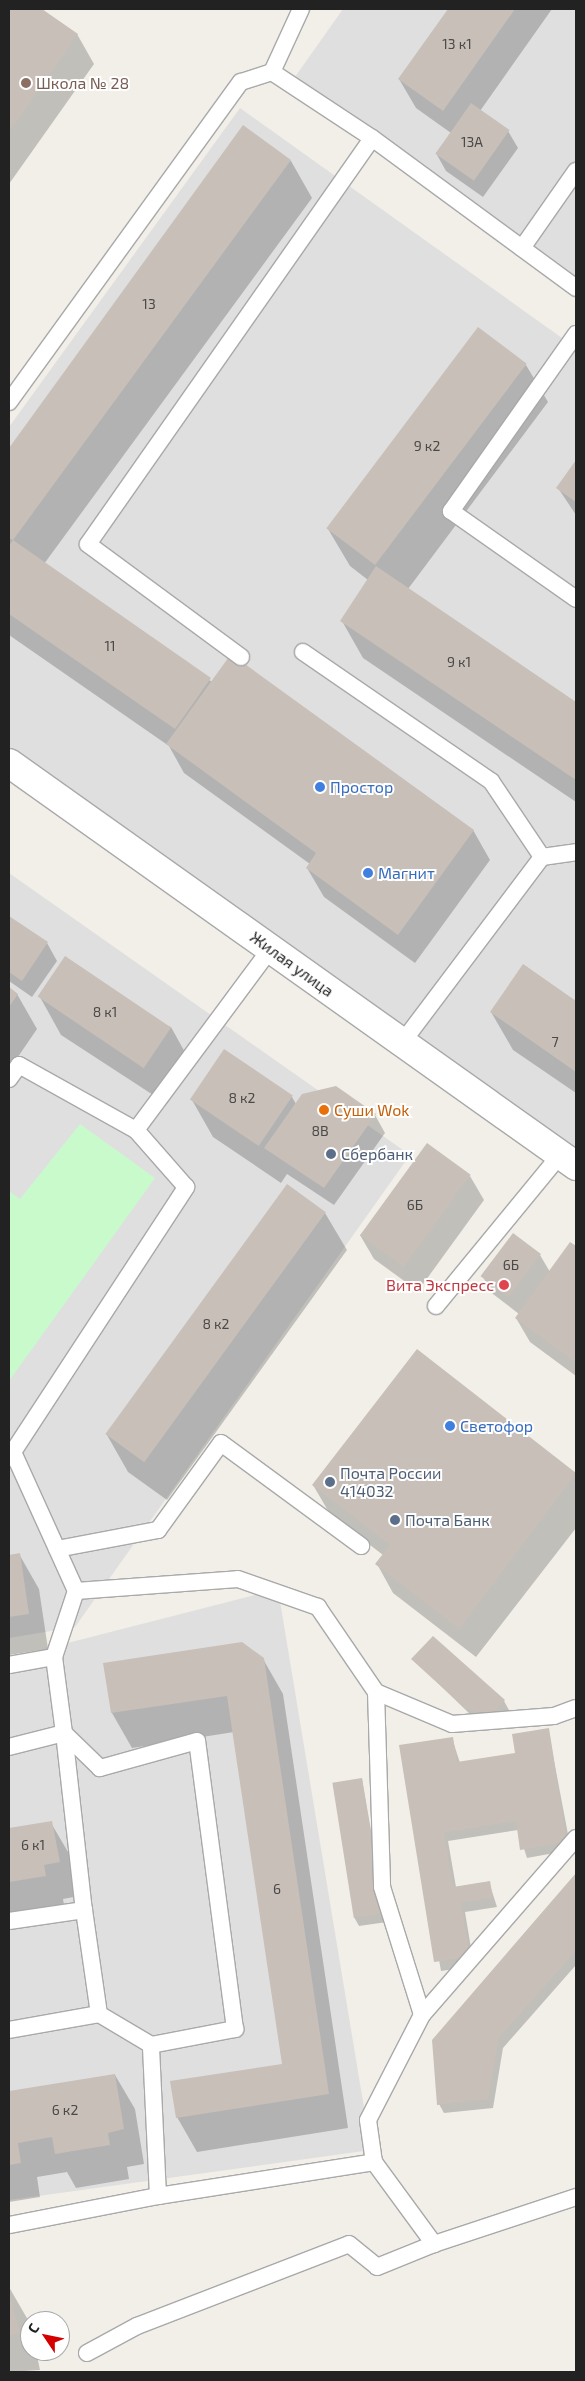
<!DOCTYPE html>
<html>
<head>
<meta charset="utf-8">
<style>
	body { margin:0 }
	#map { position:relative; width:585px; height:2381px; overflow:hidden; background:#f2efe9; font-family:"Exo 2",sans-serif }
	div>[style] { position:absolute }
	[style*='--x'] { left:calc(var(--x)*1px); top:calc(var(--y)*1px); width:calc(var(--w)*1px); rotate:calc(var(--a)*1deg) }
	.residential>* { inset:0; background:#e0dfdf }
	.park>* { inset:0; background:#c8facc }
	.shadow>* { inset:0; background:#0003 }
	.building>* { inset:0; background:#c7bfb8; transform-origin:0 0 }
	.roads { filter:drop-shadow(1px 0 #a9a9a9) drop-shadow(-1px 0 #a9a9a9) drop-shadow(0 1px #a9a9a9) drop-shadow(0 -1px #a9a9a9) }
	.lane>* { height:16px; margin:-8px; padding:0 8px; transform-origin:8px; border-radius:8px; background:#fff }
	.street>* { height:28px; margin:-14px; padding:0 14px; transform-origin:14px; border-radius:14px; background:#fff }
	.dots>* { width:14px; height:14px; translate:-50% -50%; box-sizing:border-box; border:2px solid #fff; border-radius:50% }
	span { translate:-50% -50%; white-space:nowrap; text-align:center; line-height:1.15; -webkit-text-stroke:4px #fff; paint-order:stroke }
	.number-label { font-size:14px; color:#4b4948 }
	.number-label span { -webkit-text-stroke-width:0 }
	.education-label { font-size:16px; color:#785e54 }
	.left { translate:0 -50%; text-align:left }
	.shop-label { font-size:16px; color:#366cbe }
	.street-label { font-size:16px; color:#222 }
	.food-label { font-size:16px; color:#c56008 }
	.service-label { font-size:16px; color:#4e5e75 }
	.health-label { font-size:16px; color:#be3a42 }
	.right { translate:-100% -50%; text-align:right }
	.frame { position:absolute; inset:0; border:10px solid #222; pointer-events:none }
	.north { position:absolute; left:20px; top:2311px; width:50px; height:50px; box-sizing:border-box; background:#fff; border:1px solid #a7a7a7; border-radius:50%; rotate:304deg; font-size:14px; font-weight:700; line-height:20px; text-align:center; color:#222 }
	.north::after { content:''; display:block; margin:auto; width:18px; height:22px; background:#d40000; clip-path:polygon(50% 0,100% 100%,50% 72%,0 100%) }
</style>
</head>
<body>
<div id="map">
	<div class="residential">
		<i style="clip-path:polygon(343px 9px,576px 9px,576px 287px,290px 84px)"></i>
		<i style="clip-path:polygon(240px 108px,576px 348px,576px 1168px,9px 765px,9px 427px)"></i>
		<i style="clip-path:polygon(9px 873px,410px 1155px,75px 1627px,9px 1638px)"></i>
		<i style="clip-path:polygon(278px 1589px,371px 2150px,9px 2200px,9px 1658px)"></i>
	</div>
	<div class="park">
		<i style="clip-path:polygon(80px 1124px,155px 1178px,9px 1381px,9px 1191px,20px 1199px)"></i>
	</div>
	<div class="shadow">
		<i style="clip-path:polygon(9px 9px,40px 9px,77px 34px,94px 64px,9px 184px)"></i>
		<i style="clip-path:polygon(449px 9px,552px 9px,480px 111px,508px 131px,518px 148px,483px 197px,446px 171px,436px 153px,451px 133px,416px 108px,399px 79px)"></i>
		<i style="clip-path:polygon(243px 126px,291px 161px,312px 198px,44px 564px,212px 682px,473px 830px,490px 860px,415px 963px,324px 897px,307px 868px,310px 864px,184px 773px,169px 746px,9px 635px,9px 451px)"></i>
		<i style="clip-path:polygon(526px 365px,548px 402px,408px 589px,576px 704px,576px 802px,363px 658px,342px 621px,368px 580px,350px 566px,328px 529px)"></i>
		<i style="clip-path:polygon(576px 462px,576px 515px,558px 488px)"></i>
		<i style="clip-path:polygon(9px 917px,47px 943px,57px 961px,32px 997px,9px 981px)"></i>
		<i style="clip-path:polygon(524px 965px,576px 1002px,576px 1093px,513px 1050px,491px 1012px)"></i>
		<i style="clip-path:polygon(9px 989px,17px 994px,37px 1029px,9px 1070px)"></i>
		<i style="clip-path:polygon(40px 997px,171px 1027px,192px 1065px,167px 1104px,61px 1035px)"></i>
		<i style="clip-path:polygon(336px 1088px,375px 1115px,385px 1133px,334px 1205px,287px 1174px,281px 1183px,213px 1137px,192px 1100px,292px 1097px,296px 1104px)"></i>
		<i style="clip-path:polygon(470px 1176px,484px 1200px,418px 1291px,374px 1259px,360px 1235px)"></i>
		<i style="clip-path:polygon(325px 1213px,347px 1250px,167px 1500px,128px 1472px,107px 1435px)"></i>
		<i style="clip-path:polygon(571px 1243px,576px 1247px,576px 1376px,530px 1342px,516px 1318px,519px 1314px,493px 1294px,483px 1277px,540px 1255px,550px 1272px)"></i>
		<i style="clip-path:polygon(417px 1351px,576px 1474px,576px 1528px,476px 1657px,393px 1593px,377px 1564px,383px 1555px,330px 1514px,313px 1485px)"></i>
		<i style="clip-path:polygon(19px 1554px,39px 1589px,48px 1649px,9px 1655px,9px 1556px)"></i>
		<i style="clip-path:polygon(263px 1659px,283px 1694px,348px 2128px,197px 2152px,177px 2117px,283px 2065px,234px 1732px,132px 1748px,112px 1713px,104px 1665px)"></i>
		<i style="clip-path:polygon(413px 1659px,504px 1701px,509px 1710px,497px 1724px,473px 1717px)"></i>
		<i style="clip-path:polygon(548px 1729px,571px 1850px,527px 1858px,518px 1830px,448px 1841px,456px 1887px,489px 1882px,497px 1907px,465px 1912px,474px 1966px,441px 1971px,401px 1746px,452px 1738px,460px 1763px,516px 1754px)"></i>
		<i style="clip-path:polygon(362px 1779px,387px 1922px,359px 1926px,354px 1917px)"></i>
		<i style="clip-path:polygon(51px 1823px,71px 1857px,79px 1896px,63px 1899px,65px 1911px,9px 1919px,9px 1829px)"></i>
		<i style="clip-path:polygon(576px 1875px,576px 1965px,503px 2048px,493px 2108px,444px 2113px,439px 2104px,433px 2041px)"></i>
		<i style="clip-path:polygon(115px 2075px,135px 2109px,144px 2164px,127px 2167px,129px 2179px,76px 2188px,67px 2172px,37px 2177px,40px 2197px,9px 2202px,9px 2093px)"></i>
		<i style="clip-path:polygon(9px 2287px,28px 2320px,30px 2351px,36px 2351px,40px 2370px,9px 2372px)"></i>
	</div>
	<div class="building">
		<i style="clip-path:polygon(9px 9px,42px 9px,78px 34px,9px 132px)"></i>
		<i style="clip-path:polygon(448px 9px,515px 9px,443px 111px,398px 79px)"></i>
		<i style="left:471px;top:103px;width:47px;height:62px;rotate:35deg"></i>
		<i style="clip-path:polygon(243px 125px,291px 160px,13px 540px,9px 538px,9px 448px)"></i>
		<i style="left:478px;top:327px;width:61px;height:252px;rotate:37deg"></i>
		<i style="clip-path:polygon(576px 460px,576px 502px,556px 488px)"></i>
		<i style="clip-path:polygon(13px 540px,211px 678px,175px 729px,9px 614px,9px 546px)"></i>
		<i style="clip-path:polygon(376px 566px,576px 702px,576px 780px,340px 621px)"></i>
		<i style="clip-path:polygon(231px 654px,474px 830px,398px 935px,306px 868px,316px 853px,166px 744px)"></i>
		<i style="clip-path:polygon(9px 916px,48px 942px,22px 981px,9px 972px)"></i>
		<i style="left:65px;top:956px;width:128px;height:49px;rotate:34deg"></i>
		<i style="clip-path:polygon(523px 964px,576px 1001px,576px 1072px,490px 1012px)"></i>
		<i style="clip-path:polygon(9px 987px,18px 994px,9px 1007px)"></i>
		<i style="left:224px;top:1049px;width:83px;height:61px;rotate:34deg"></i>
		<i style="clip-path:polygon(336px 1086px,376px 1114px,324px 1188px,264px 1148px,302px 1094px)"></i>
		<i style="left:427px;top:1143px;width:54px;height:114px;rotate:36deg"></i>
		<i style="left:287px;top:1184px;width:48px;height:309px;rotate:36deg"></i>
		<i style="left:513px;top:1233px;width:35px;height:54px;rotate:37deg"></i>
		<i style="clip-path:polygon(570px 1242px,576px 1246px,576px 1363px,515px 1318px)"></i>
		<i style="clip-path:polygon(417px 1349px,576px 1473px,459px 1629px,375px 1564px,390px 1545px,312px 1485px)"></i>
		<i style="clip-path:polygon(20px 1553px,29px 1614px,9px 1617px,9px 1555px)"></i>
		<i style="clip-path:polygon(433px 1636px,505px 1700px,491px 1716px,466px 1709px,411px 1659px)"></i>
		<i style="clip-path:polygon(242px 1642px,264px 1658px,329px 2094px,176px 2118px,170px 2081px,282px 2064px,227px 1696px,111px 1713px,103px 1663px)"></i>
		<i style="clip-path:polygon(549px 1728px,567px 1842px,520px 1850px,516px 1821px,444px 1833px,453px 1887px,490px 1881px,493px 1898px,461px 1903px,470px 1957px,434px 1962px,399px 1745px,453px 1737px,457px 1762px,515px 1753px,512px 1734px)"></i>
		<i style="left:362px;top:1778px;width:137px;height:30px;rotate:81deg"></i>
		<i style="clip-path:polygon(52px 1821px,60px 1862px,44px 1865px,46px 1876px,9px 1882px,9px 1828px)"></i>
		<i style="clip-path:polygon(576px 1873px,576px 1951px,499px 2038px,488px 2099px,437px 2105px,432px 2040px)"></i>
		<i style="clip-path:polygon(115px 2074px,124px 2129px,108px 2133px,110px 2145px,55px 2154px,52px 2137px,18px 2143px,21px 2163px,9px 2165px,9px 2091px)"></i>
		<i style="clip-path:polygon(9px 2292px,20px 2333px,9px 2336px)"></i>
	</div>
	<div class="roads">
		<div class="lane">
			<i style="--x:272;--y:72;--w:69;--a:-65.3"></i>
			<i style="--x:522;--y:248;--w:94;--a:-55"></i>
			<i style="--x:576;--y:334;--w:217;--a:125.2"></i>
			<i style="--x:451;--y:511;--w:153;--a:35.1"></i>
			<i style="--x:9;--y:402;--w:395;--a:-54.1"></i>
			<i style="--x:241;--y:82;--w:33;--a:-18"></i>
			<i style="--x:272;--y:72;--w:120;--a:33.4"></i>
			<i style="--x:372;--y:138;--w:253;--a:36.3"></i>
			<i style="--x:303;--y:652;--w:228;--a:34.5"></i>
			<i style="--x:491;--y:781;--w:92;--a:56.1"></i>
			<i style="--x:542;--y:857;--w:233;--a:127"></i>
			<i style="--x:241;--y:657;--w:190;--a:-143.6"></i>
			<i style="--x:88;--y:544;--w:495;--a:-55"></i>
			<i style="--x:542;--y:857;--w:34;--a:-8"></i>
			<i style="--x:9;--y:1079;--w:17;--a:-54"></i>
			<i style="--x:19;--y:1065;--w:134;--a:29.1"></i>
			<i style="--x:436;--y:1306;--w:195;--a:-50.6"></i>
			<i style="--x:13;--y:1452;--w:153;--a:65.6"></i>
			<i style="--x:76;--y:1591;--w:162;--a:-4.2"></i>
			<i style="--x:238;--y:1579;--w:85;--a:19.3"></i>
			<i style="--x:318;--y:1607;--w:103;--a:55.7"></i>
			<i style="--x:376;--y:1692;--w:195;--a:88.2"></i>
			<i style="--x:382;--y:1887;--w:134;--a:72.6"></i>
			<i style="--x:9;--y:1458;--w:324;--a:-56.8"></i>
			<i style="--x:186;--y:1187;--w:76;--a:-131.3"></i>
			<i style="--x:136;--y:1130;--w:227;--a:-53.4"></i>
			<i style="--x:57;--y:1549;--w:103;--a:-10.7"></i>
			<i style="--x:158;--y:1530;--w:107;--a:-54.1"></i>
			<i style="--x:221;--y:1443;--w:174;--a:36.3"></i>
			<i style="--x:54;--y:1657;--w:70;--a:-71.6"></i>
			<i style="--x:9;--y:1665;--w:46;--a:-10.1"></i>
			<i style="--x:54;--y:1657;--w:77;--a:82.5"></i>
			<i style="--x:64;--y:1733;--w:57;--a:165.7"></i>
			<i style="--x:376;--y:1692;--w:82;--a:22.8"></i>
			<i style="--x:452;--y:1724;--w:102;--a:-4.5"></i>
			<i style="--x:554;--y:1716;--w:23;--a:-20"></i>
			<i style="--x:64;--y:1733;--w:178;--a:83.6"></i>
			<i style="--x:576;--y:1838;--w:235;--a:131"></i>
			<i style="--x:422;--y:2015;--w:118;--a:117.2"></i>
			<i style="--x:368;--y:2120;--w:42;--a:81.9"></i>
			<i style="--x:374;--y:2162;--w:102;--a:53.8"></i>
			<i style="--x:434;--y:2244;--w:150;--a:-18.3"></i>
			<i style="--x:9;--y:1921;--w:76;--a:-8.3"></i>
			<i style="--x:84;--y:1910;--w:105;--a:81.8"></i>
			<i style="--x:99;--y:2014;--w:91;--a:169.9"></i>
			<i style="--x:99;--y:2014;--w:61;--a:30.8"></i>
			<i style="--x:158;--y:2196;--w:219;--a:-8.9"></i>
			<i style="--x:9;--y:2225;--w:152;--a:-11"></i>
			<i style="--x:158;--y:2196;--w:151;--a:-92.7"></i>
			<i style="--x:151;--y:2045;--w:86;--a:-10.8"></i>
			<i style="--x:235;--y:2029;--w:290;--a:-97.5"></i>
			<i style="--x:197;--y:1741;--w:101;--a:164.4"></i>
			<i style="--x:100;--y:1768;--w:50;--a:-135.8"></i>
			<i style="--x:87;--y:2353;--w:57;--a:-28.4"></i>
			<i style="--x:137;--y:2326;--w:227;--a:-21.1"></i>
			<i style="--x:349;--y:2244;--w:36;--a:39"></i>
			<i style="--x:377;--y:2267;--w:61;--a:-22"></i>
		</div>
		<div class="street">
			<i style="--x:9;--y:763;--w:696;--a:35.4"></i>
		</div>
	</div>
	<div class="dots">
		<i style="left:26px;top:83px;background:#8d6e63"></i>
		<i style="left:320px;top:787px;background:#3f7fe0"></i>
		<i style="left:368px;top:873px;background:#3f7fe0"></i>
		<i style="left:324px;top:1110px;background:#e8710a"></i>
		<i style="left:331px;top:1154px;background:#5c6f8a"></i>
		<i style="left:504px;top:1285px;background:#e0444e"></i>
		<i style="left:450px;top:1426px;background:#3f7fe0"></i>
		<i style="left:330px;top:1482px;background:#5c6f8a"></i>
		<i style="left:395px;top:1520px;background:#5c6f8a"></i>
	</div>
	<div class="number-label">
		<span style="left:457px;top:44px">13 к1</span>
		<span style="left:472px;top:142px">13А</span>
		<span style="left:149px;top:304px">13</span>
		<span style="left:427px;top:446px">9 к2</span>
		<span style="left:110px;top:646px">11</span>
		<span style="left:459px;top:662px">9 к1</span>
		<span style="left:105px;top:1012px">8 к1</span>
		<span style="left:555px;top:1042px">7</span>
		<span style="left:242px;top:1098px">8 к2</span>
		<span style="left:320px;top:1131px">8В</span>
		<span style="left:415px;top:1205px">6Б</span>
		<span style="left:511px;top:1265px">6Б</span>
		<span style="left:216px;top:1324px">8 к2</span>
		<span style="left:33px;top:1845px">6 к1</span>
		<span style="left:277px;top:1889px">6</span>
		<span style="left:65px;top:2110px">6 к2</span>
	</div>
	<div class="education-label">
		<span class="left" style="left:36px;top:83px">Школа № 28</span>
	</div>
	<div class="shop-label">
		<span class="left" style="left:330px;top:787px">Простор</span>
		<span class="left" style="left:378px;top:873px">Магнит</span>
		<span class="left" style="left:460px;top:1426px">Светофор</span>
	</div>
	<div class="street-label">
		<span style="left:292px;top:964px;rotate:36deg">Жилая улица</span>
	</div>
	<div class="food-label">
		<span class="left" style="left:334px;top:1110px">Суши Wok</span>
	</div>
	<div class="service-label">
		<span class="left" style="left:341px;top:1154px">Сбербанк</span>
		<span class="left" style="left:340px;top:1482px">Почта России<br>414032</span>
		<span class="left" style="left:405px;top:1520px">Почта Банк</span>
	</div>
	<div class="health-label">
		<span class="right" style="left:494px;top:1285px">Вита Экспресс</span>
	</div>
	<div class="frame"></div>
	<div class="north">С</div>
</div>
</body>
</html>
